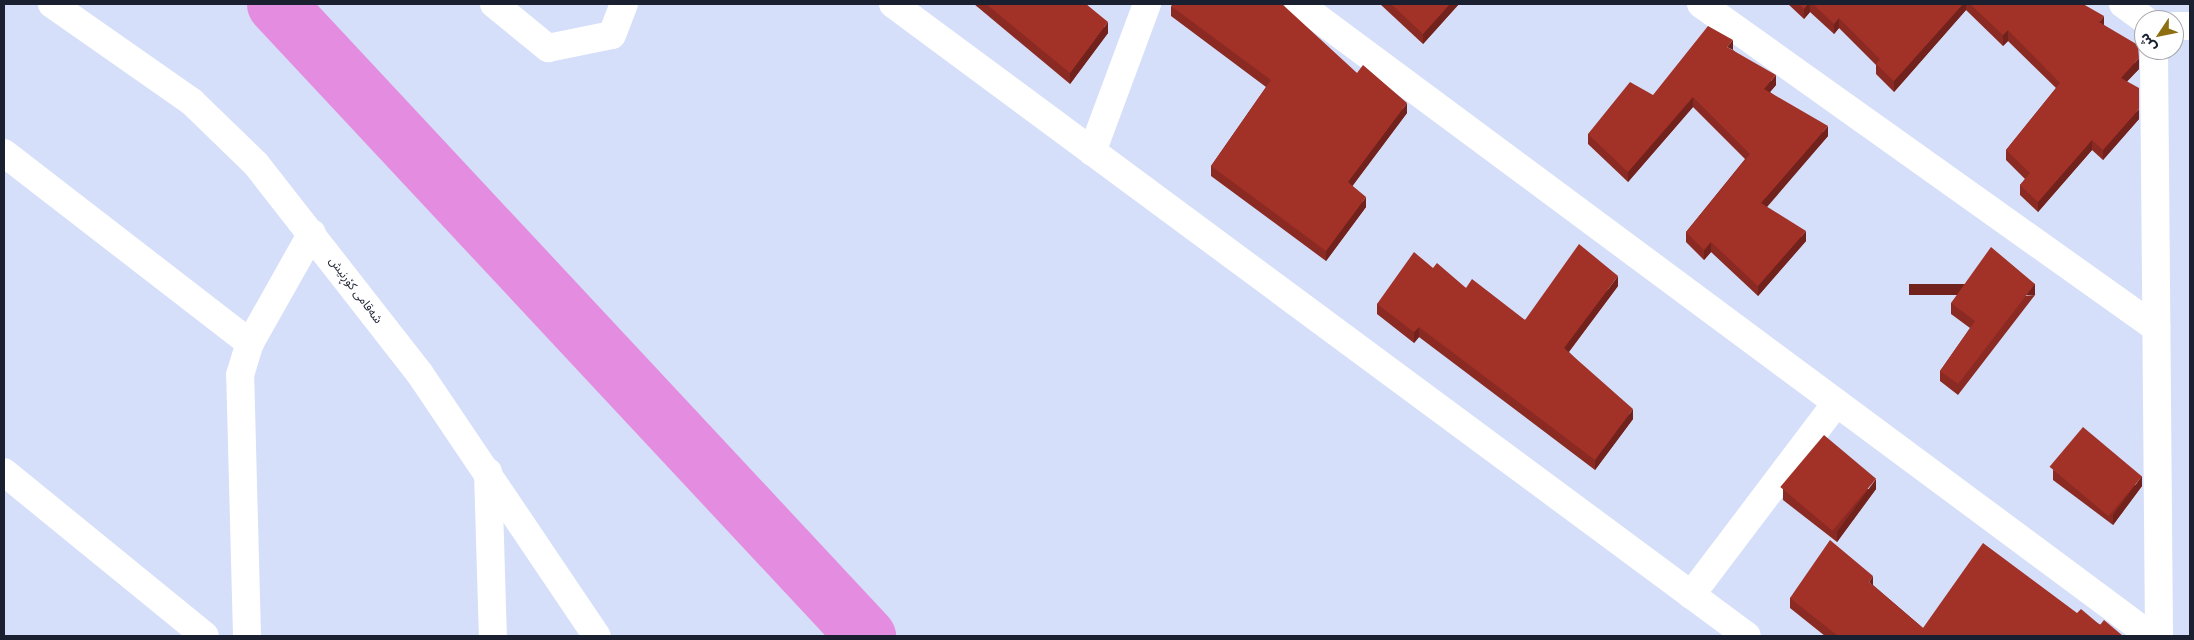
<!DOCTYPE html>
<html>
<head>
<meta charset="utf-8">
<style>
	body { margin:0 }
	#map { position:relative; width:2194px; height:640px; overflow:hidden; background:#d5dff9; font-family:"Playfair Display","Noto Sans Arabic",serif }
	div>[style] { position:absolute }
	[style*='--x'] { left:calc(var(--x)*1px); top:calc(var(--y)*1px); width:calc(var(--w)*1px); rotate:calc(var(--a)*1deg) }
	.river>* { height:59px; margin:-29.5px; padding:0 29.5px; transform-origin:29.5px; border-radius:29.5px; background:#e48ce0 }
	.minor>* { height:28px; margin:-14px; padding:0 14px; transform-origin:14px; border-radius:14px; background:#fff }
	.secondary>* { height:28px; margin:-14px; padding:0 14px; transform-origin:14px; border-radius:14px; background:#fff }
	.wall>* { inset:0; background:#8b2a22 }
	.shaded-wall>* { inset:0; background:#71221c; transform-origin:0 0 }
	.building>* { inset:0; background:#a23128; transform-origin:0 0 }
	span { translate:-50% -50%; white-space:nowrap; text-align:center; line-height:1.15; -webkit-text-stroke:5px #fff; paint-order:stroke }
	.street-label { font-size:12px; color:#1b2030 }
	.frame { position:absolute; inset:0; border:5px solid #1b2030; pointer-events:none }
	.north { position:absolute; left:2134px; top:10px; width:50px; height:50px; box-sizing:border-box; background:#fff; border:1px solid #a4a6ac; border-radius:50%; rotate:236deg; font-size:14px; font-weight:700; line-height:20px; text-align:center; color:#1b2030 }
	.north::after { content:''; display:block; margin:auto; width:18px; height:22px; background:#8d6f12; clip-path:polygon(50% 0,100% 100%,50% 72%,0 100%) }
</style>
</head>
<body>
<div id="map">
	<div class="river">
		<i style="--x:276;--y:4;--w:865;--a:46.97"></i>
	</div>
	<div class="minor">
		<i style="--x:494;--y:4;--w:70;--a:39.2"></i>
		<i style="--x:548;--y:48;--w:65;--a:-11.5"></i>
		<i style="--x:612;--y:35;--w:33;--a:-69"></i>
		<i style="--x:893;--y:4;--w:1062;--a:36.5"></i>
		<i style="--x:1299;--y:4;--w:1061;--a:36.57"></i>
		<i style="--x:1701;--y:4;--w:559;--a:35.45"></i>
		<i style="--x:2123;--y:4;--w:27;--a:36"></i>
		<i style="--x:2174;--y:26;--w:16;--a:0"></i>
		<i style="--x:2154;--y:50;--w:586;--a:89.51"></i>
		<i style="--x:1092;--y:152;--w:158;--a:-69.6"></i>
		<i style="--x:4;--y:153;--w:311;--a:37.7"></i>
		<i style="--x:4;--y:472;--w:259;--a:39.2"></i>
		<i style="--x:488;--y:472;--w:164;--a:88.3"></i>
		<i style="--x:1691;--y:595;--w:241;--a:-52.9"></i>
		<i style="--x:247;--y:636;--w:261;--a:-91.5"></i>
		<i style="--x:240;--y:375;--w:34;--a:-73"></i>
		<i style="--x:250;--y:343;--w:126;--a:-60.6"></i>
	</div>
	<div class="secondary">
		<i style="--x:52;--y:4;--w:171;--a:35"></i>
		<i style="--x:192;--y:102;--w:89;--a:44.1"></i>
		<i style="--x:256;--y:164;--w:266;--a:52"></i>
		<i style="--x:420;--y:374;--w:316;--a:56"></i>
	</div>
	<div class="wall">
		<i style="clip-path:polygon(974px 4px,1086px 4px,1108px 33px,1070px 84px)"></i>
		<i style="clip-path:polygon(1380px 4px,1459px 4px,1423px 44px)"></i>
		<i style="clip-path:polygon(1788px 4px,2083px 4px,2104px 25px,2139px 69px,2127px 81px,2139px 119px,2103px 160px,2092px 150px,2038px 212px,2020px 195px,2020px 185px,2025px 179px,2006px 160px,2006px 150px,2056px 88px,2008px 41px,2003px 46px,1966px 10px,1894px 92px,1876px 74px,1876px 65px,1839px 28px,1834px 34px,1810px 12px,1804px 19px)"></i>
		<i style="clip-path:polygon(1171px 6px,1357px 73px,1407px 113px,1352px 186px,1366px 207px,1326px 261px,1211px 176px,1211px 166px,1266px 87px,1171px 16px)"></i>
		<i style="clip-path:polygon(1733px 50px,1776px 85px,1770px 92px,1828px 136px,1766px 207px,1806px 241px,1758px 296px,1711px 252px,1704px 260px,1686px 242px,1686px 232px,1745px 159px,1693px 107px,1628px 182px,1588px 144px,1588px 134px)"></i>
		<i style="clip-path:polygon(1433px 268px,1466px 288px,1525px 320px,1618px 286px,1569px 352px,1633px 419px,1595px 470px,1419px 337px,1414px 343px,1377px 314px,1377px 304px)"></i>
		<i style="clip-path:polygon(2035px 295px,1958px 395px,1940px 381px,1940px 371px,1970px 328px,1951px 314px,1951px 303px)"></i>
		<i style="clip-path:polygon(2053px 470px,2142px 486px,2113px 525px,2053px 480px)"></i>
		<i style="clip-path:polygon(1783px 489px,1876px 489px,1837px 542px,1783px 500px)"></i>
		<i style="clip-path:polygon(1873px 585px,1923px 628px,2077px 613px,2123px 636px,1825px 636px,1790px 608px,1790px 598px)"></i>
	</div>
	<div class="shaded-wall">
		<i style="clip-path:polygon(1450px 4px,1459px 4px,1423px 44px,1423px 34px)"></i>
		<i style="clip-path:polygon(1808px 4px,1810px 4px,1810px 12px,1804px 19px,1804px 9px)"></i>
		<i style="clip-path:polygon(1963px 4px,1966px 4px,1966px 10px,1894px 92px,1894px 81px)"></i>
		<i style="clip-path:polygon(2104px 16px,2104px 26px,2099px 22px)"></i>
		<i style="clip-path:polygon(1839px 18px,1839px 28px,1834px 34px,1834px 24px)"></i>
		<i style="clip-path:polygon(1108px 22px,1108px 33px,1070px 84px,1070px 73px)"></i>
		<i style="clip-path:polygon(2008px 30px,2008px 41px,2003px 46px,2003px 35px)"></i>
		<i style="clip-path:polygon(1733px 40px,1733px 50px,1727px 47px)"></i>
		<i style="clip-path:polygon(2139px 58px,2139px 69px,2121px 88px,2121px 78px)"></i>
		<i style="clip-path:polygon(1776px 75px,1776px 85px,1764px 99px,1764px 89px)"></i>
		<i style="clip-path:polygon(1693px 97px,1693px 107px,1628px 182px,1628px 172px)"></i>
		<i style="clip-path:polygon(1407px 103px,1407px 113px,1348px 192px,1348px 182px)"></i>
		<i style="clip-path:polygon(2139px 109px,2139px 119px,2103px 160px,2103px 150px)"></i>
		<i style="clip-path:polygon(1828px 126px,1828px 136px,1761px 214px,1761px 203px)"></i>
		<i style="clip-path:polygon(2092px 140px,2092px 150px,2038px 212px,2038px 202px)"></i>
		<i style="clip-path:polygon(1366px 197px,1366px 207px,1326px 261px,1326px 251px)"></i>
		<i style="clip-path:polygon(1806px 231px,1806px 241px,1758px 296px,1758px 286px)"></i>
		<i style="clip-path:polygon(1711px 242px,1711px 252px,1704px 260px,1704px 250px)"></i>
		<i style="clip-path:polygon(1618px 276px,1618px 286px,1564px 358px,1564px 348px)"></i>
		<i style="left:2035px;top:284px;width:11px;height:126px;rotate:90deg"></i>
		<i style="clip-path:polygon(1419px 327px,1419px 337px,1414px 343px,1414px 332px)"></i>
		<i style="clip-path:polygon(1633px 409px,1633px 419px,1595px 470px,1595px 460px)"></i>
		<i style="clip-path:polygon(2142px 476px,2142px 486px,2113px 525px,2113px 515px)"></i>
		<i style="clip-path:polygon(1876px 479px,1876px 489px,1837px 542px,1837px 532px)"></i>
		<i style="clip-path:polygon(1873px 576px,1873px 586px,1869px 582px)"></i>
	</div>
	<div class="building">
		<i style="clip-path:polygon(986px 4px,1086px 4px,1108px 22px,1070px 73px)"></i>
		<i style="clip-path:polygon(1173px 4px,1282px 4px,1357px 73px,1363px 65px,1407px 103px,1348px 182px,1366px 197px,1326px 251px,1211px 166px,1271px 80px,1171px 6px)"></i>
		<i style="clip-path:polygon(1391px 4px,1450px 4px,1423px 34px)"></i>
		<i style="clip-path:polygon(1799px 4px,1808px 4px,1804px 9px)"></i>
		<i style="clip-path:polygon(1813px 4px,1963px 4px,1894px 81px,1876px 64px,1880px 59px,1839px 18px,1834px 24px)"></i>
		<i style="clip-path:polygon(1970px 4px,2083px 4px,2104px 16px,2099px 22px,2138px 45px,2139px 58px,2121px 78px,2139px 88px,2139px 109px,2103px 150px,2092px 140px,2038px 202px,2020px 185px,2030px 173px,2006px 150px,2060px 83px,2008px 30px,2003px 35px)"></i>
		<i style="clip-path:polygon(1708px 26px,1733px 40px,1727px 47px,1776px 75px,1764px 89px,1828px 126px,1761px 203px,1806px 231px,1758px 286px,1711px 242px,1704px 250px,1686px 232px,1750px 154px,1693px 97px,1628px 172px,1588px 134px,1630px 82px,1653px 95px)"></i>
		<i style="clip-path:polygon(1579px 244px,1618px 276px,1564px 348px,1633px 409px,1595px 460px,1419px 327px,1414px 332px,1377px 304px,1414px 252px,1433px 268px,1437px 263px,1466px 288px,1472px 279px,1525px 320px)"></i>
		<i style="clip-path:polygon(1991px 247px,2035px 284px,1958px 384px,1940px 371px,1975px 321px,1951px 303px)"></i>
		<i style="left:2083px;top:427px;width:77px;height:52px;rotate:40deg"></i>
		<i style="left:1824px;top:435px;width:68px;height:68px;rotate:40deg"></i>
		<i style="clip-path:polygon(1830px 540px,1873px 576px,1869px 582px,1923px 628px,1983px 543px,2077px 613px,2081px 609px,2100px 625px,2104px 620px,2123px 636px,1838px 636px,1790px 598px)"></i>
	</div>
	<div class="street-label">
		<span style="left:356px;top:290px;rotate:53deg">شەقامی کۆڕنیش</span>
	</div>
	<div class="frame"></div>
	<div class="north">ش</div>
</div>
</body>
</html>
